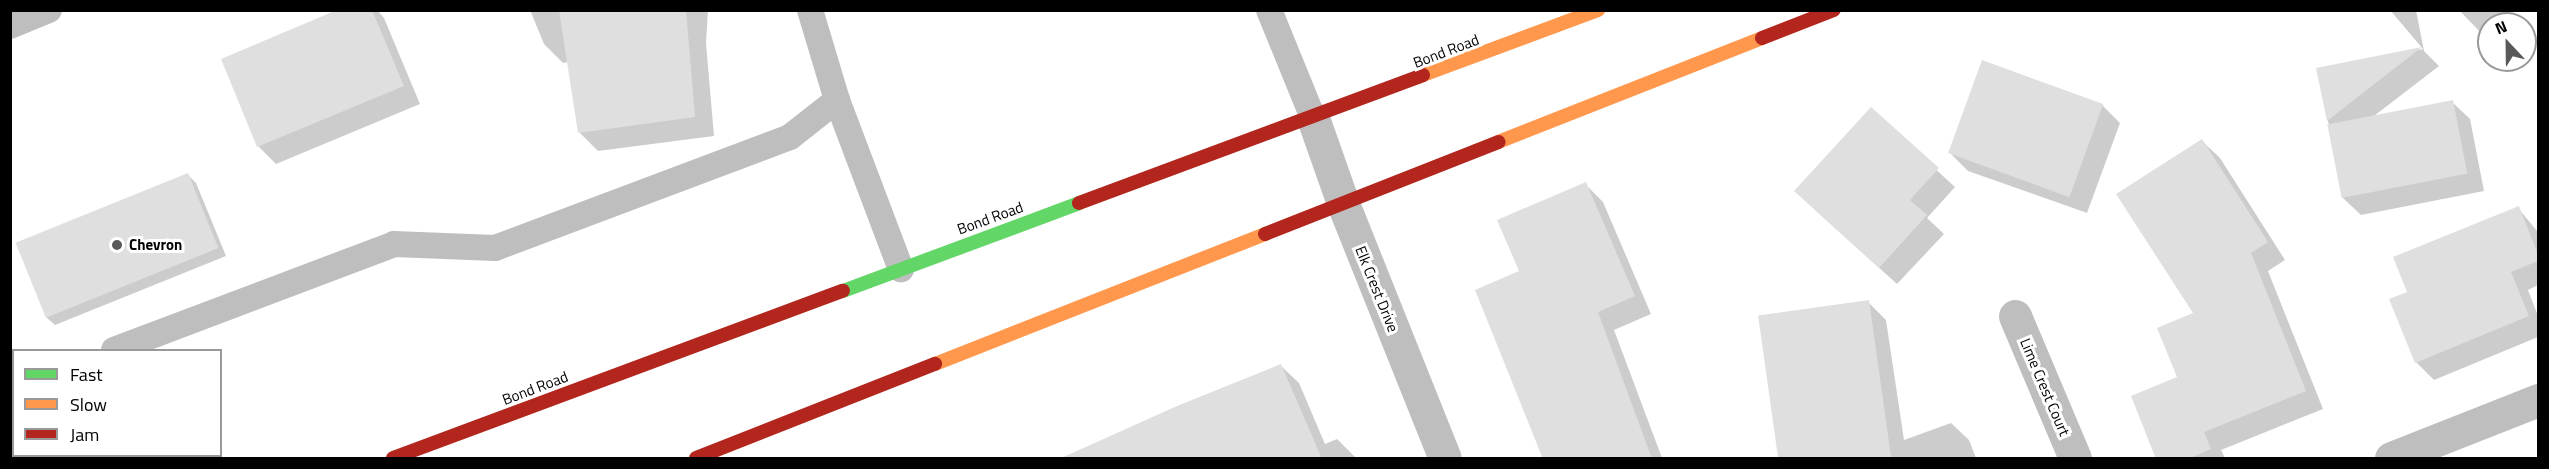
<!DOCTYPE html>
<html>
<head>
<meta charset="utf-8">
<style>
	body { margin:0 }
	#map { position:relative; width:2549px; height:469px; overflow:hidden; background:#fff; font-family:"Titillium Web",sans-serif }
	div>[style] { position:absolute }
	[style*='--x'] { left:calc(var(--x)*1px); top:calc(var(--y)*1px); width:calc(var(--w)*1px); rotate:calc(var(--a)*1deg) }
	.shadow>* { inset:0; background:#0003 }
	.building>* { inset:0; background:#dfdfdf; transform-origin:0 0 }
	.lane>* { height:26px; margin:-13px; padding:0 13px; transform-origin:13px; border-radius:13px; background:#bebebe }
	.street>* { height:33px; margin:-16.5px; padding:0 16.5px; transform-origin:16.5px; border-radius:16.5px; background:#bebebe }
	.fast>* { height:14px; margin:-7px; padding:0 7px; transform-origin:7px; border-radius:7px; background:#63d668 }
	.slow>* { height:14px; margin:-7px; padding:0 7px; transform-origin:7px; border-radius:7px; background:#ff974d }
	.jam>* { height:14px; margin:-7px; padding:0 7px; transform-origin:7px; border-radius:7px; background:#b3261e }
	.dots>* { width:16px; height:16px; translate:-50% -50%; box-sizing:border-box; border:3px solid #fff; border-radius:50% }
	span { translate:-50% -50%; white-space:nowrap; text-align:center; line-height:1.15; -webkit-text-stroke:6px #fff; paint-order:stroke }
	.street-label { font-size:15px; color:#000 }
	.poi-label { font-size:15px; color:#000; font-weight:700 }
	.left { translate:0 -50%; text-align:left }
	.frame { position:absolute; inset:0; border:12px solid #000; pointer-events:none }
	.legend { position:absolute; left:12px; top:349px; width:210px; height:108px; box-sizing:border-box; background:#fff; border:2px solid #999; margin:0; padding:8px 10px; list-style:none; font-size:18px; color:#000 }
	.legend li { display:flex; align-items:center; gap:12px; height:30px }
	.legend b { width:30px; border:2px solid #999 }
	.north { position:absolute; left:2477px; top:12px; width:60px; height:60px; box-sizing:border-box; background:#fff; border:2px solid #999; border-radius:50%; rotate:338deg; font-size:16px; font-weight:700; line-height:24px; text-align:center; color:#000 }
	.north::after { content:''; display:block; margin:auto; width:21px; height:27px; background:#595959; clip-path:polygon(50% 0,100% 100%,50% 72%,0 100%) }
</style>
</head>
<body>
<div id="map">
	<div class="shadow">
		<i style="clip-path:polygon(341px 10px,377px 10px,384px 18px,420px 104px,276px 164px,258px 146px)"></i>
		<i style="clip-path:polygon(530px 10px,708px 10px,706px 43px,714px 136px,598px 151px,579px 132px,568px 62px,563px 63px,544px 44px)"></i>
		<i style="clip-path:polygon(2390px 10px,2416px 10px,2424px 51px,2439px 66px,2374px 116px,2452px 102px,2470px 119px,2484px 191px,2361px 215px,2343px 198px,2318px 69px,2423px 49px)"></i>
		<i style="clip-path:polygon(2459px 10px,2510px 10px,2481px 33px)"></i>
		<i style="clip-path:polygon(2102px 105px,2120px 123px,2087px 213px,1968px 171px,1950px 153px)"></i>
		<i style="clip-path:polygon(1871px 110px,1955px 187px,1927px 218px,1944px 234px,1897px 284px,1814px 209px)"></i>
		<i style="clip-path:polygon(2202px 141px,2220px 158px,2285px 260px,2268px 271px,2323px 409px,2221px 450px,2225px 458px,2158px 458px,2195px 314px)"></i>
		<i style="clip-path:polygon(187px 174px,196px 183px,226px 256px,55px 325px,46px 317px)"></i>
		<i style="clip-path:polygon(1585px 184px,1603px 202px,1651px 314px,1614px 330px,1662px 458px,1544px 458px)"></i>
		<i style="clip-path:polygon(2518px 208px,2538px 232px,2538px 285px,2528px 290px,2538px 316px,2538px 337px,2434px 380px,2416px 362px,2409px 293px)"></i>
		<i style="clip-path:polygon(1868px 302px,1886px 320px,1904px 440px,1951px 423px,1969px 440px,1976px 458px,1795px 458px)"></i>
		<i style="clip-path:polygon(1281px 366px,1299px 383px,1325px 444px,1337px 439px,1356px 458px,1067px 458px)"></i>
	</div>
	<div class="building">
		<i style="clip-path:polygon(337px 10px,372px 10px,404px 86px,257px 147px,221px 59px)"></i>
		<i style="clip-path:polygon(559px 10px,686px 10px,695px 117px,578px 133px)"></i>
		<i style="clip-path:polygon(2422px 47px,2327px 121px,2316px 68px)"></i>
		<i style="left:1982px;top:60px;width:129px;height:99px;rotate:20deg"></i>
		<i style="left:2453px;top:100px;width:75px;height:128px;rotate:79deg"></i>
		<i style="clip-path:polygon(1871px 107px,1939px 168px,1910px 200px,1927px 215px,1879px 268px,1794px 191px)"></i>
		<i style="clip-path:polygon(2202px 139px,2268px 242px,2251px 253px,2306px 391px,2204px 432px,2211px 449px,2188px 459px,2156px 459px,2131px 396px,2177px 377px,2157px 328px,2193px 313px,2116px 194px)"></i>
		<i style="left:188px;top:173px;width:81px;height:186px;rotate:68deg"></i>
		<i style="clip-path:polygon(1586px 182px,1635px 296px,1598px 312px,1652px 459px,1543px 459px,1475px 290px,1519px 271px,1497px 220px)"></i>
		<i style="clip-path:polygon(2519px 206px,2538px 255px,2538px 261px,2511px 272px,2529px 316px,2415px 363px,2389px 299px,2407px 292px,2393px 257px)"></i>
		<i style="left:1869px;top:300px;width:161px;height:112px;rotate:82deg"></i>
		<i style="clip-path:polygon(1281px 364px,1322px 459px,1059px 459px,1177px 406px)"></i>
	</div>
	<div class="lane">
		<i style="--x:810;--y:10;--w:94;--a:73.3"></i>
		<i style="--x:837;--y:100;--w:181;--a:69.3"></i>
		<i style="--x:1269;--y:10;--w:117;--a:67.8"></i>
		<i style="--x:10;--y:26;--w:42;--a:-22.3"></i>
		<i style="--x:114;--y:350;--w:299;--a:-20.7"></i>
		<i style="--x:394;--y:244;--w:101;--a:2.3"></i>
		<i style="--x:495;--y:248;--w:315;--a:-20.6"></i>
		<i style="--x:790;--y:137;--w:60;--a:-38.2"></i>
		<i style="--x:10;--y:369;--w:4;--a:27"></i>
	</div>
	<div class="street">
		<i style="--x:1313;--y:118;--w:93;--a:70.6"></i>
		<i style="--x:1344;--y:206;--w:271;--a:68.2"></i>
		<i style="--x:2015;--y:316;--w:154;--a:67.1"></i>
		<i style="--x:2391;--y:458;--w:158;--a:-21.5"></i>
	</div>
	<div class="fast">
		<i style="--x:843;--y:291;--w:252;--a:-20.4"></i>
	</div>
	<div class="slow">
		<i style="--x:1423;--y:75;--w:187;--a:-20.4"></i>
		<i style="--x:1498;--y:142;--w:284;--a:-21.5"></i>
		<i style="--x:935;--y:364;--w:355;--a:-21.5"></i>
	</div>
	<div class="jam">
		<i style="--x:1762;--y:38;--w:77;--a:-21.3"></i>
		<i style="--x:1079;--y:203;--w:367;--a:-20.4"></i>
		<i style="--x:1265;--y:234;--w:251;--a:-21.5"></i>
		<i style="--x:393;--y:458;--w:480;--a:-20.4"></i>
		<i style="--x:696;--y:458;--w:257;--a:-21.5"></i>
	</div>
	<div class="dots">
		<i style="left:117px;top:245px;background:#595959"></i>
	</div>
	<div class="street-label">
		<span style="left:1446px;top:51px;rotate:-21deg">Bond Road</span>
		<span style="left:990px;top:218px;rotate:-20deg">Bond Road</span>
		<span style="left:1377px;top:289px;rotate:68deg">Elk Crest Drive</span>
		<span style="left:2045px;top:387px;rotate:67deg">Lime Crest Court</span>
		<span style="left:535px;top:388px;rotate:-21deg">Bond Road</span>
	</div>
	<div class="poi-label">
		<span class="left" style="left:129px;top:245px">Chevron</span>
	</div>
	<div class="frame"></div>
	<ul class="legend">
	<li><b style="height:8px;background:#63d668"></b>Fast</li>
	<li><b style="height:8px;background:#ff974d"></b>Slow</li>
	<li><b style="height:8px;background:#b3261e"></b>Jam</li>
	</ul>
	<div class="north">N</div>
</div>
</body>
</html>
